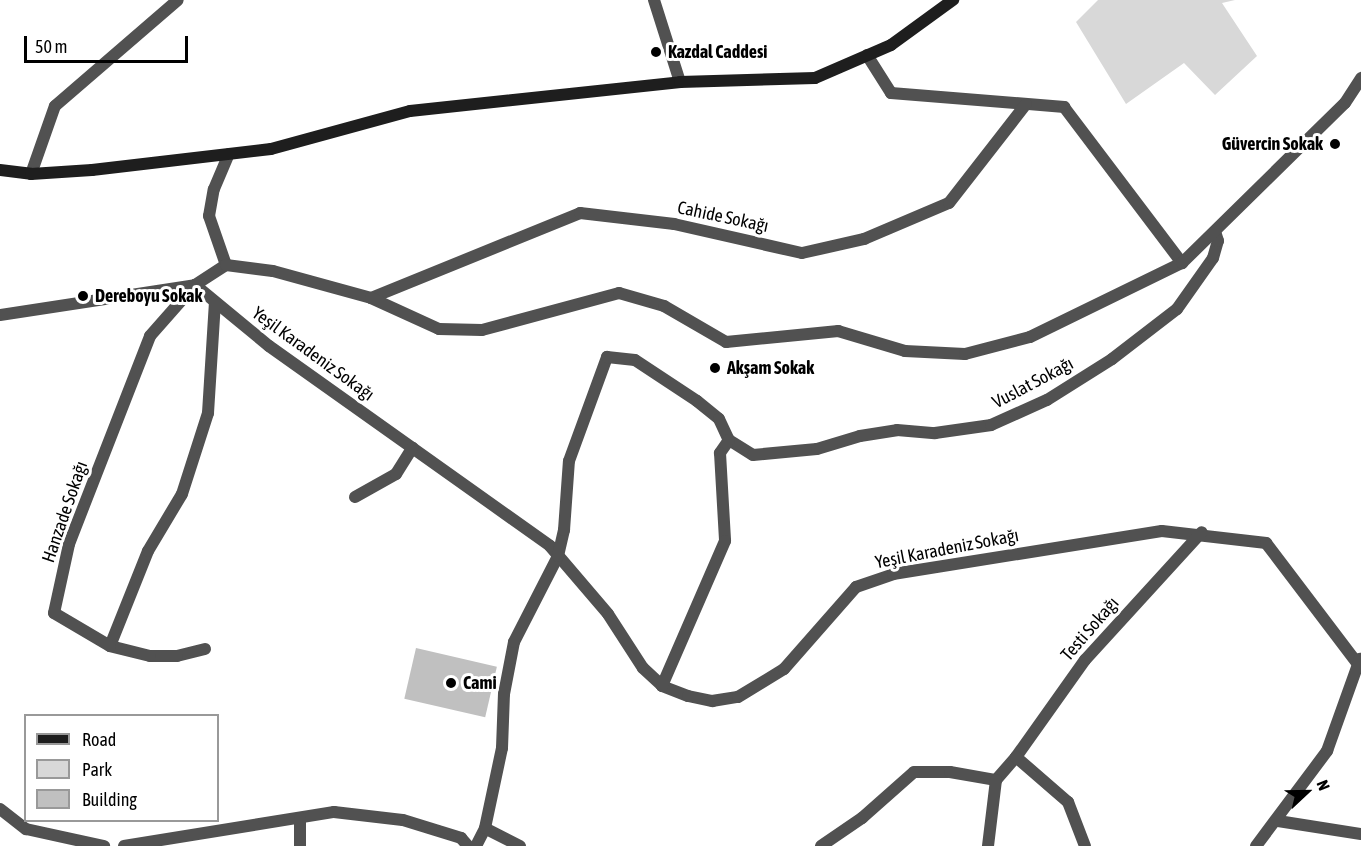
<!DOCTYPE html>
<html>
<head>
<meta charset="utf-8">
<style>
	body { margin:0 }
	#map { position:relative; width:1361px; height:846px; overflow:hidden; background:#fff; font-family:"Asap Condensed",sans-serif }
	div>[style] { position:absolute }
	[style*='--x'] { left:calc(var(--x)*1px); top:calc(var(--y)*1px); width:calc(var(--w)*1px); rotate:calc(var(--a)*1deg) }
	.green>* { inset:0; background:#d8d8d8 }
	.building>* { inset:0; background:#c0c0c0; transform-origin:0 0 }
	.street>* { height:12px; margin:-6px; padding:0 6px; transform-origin:6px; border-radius:6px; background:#515151 }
	.secondary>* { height:12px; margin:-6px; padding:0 6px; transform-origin:6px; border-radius:6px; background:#1e1e1e }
	.dots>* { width:16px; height:16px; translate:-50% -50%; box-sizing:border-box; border:3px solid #fff; border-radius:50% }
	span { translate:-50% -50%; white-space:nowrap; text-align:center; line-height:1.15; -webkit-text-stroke:6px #fff; paint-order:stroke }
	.poi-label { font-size:18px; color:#000; font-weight:700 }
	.left { translate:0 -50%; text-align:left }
	.right { translate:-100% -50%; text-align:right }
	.street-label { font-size:18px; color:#000 }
	.legend { position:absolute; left:24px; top:714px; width:195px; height:108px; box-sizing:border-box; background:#fff; border:2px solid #999; margin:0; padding:8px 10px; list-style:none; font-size:18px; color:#000 }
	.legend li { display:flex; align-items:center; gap:12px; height:30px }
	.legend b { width:30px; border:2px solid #999 }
	.north { position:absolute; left:1277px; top:762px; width:60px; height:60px; -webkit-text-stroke:4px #fff; paint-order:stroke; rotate:68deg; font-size:16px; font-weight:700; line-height:24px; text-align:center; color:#000 }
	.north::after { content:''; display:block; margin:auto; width:21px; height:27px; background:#000; clip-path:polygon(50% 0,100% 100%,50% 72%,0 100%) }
	.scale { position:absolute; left:24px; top:36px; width:164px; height:27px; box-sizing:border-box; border:3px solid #000; border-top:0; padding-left:8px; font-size:18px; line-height:21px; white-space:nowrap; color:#000; -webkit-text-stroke:4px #fff; paint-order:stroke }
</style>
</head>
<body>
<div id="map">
	<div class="green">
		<i style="clip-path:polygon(1098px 0,1235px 0,1222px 3px,1257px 56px,1215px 95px,1184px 63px,1126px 104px,1076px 22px)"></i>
	</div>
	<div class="building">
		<i style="left:416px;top:648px;width:83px;height:52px;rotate:13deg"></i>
	</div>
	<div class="street">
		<i style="--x:654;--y:0;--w:86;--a:72.4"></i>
		<i style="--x:867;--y:55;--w:45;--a:57.7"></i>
		<i style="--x:891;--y:93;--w:174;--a:4.6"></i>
		<i style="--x:1064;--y:107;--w:196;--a:52.9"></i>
		<i style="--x:31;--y:174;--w:72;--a:-70.6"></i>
		<i style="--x:55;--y:106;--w:162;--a:-40.8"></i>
		<i style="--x:226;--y:265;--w:52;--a:-109.1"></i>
		<i style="--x:209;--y:216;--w:27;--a:-80"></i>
		<i style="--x:214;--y:189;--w:38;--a:-67"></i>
		<i style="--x:195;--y:285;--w:96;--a:39.5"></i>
		<i style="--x:269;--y:346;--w:345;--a:35.4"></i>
		<i style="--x:550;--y:546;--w:89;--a:49.5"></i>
		<i style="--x:608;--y:614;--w:64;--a:57.1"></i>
		<i style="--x:643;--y:668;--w:26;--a:43"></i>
		<i style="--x:662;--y:686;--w:28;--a:21"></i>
		<i style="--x:688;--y:696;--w:25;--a:12"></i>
		<i style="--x:712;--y:701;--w:26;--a:-9"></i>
		<i style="--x:738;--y:697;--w:54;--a:-31.3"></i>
		<i style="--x:784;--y:669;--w:109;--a:-48.7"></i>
		<i style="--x:856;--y:587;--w:39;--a:-19"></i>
		<i style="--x:893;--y:574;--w:272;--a:-9.1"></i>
		<i style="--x:1162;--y:531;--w:105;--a:6.6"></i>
		<i style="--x:1266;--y:543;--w:152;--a:52.8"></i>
		<i style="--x:371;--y:298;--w:226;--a:-22.1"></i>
		<i style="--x:580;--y:213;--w:95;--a:6.7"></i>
		<i style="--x:674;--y:224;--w:131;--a:12.8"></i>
		<i style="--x:802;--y:253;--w:64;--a:-12.7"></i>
		<i style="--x:864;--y:239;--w:92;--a:-23"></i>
		<i style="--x:949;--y:203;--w:125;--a:-52.1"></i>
		<i style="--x:0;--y:315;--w:197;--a:-8.7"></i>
		<i style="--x:729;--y:440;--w:28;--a:32"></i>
		<i style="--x:753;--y:455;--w:64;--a:-5.4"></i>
		<i style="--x:817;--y:449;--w:45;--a:-16.8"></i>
		<i style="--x:860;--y:436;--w:37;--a:-9"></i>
		<i style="--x:897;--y:430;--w:38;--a:5"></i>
		<i style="--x:935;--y:433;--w:57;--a:-8.1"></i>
		<i style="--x:991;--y:425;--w:61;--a:-24.1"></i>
		<i style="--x:1047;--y:400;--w:77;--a:-32.2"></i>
		<i style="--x:1112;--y:359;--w:82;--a:-37.6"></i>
		<i style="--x:1177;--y:309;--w:62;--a:-54.8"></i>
		<i style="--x:1213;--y:258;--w:18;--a:-74"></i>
		<i style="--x:1218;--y:241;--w:10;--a:-107"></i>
		<i style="--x:355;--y:497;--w:47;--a:-29.3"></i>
		<i style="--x:396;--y:474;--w:31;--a:-58"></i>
		<i style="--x:110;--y:646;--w:102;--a:-68.2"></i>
		<i style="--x:148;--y:551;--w:66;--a:-59.2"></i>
		<i style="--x:182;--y:494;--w:85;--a:-72.2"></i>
		<i style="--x:208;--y:413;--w:111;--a:-86.4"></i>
		<i style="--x:205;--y:649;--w:29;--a:166"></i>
		<i style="--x:177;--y:656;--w:27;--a:180"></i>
		<i style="--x:150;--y:656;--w:41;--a:-166"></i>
		<i style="--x:110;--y:646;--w:65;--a:-149.5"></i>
		<i style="--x:54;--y:613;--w:71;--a:-77.7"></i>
		<i style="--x:69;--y:544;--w:223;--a:-68.7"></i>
		<i style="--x:150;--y:336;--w:68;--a:-48.6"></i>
		<i style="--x:195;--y:285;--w:37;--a:-33"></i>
		<i style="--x:226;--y:265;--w:47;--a:7.3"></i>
		<i style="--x:273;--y:271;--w:102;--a:15.4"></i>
		<i style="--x:371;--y:298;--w:75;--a:24.5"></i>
		<i style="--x:439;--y:329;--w:43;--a:1.3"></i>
		<i style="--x:482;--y:330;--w:142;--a:-15.1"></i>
		<i style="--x:619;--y:293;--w:47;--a:16.1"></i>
		<i style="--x:664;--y:306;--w:72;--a:30.1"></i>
		<i style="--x:726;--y:342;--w:113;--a:-5.6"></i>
		<i style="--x:838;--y:331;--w:70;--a:16.6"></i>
		<i style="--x:905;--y:351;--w:60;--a:2.9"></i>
		<i style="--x:965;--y:354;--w:67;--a:-14.7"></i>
		<i style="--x:1030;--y:337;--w:169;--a:-26"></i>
		<i style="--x:1182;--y:263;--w:228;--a:-44.5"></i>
		<i style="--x:1345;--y:103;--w:30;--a:-57"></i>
		<i style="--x:1016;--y:757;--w:119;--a:-54.6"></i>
		<i style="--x:1085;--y:660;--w:173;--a:-47.6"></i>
		<i style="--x:996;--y:780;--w:30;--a:-49"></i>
		<i style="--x:1016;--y:757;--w:69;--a:40.9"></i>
		<i style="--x:1068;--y:802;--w:47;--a:68.9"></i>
		<i style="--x:0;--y:809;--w:33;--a:38"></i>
		<i style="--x:26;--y:829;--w:80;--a:12.3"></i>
		<i style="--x:1278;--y:821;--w:84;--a:8.9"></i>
		<i style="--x:124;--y:846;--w:213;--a:-9.2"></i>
		<i style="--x:334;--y:812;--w:69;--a:6.6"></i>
		<i style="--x:403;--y:820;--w:61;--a:17.2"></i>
		<i style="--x:461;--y:838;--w:11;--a:49"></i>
		<i style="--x:300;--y:846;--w:28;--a:-90"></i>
		<i style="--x:476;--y:846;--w:20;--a:-63"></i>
		<i style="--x:520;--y:846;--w:39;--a:-153"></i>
		<i style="--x:485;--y:828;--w:82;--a:-78"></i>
		<i style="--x:502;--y:748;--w:54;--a:-87.9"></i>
		<i style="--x:504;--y:694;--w:53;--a:-79.1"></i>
		<i style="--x:514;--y:642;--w:97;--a:-62.9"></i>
		<i style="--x:558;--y:556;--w:27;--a:-77"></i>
		<i style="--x:564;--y:530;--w:69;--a:-85.9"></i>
		<i style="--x:569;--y:461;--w:111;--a:-69.9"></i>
		<i style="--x:607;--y:357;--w:28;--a:6"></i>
		<i style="--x:635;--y:360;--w:74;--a:33.5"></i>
		<i style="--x:697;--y:401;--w:28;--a:39"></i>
		<i style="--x:719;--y:419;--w:23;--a:65"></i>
		<i style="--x:729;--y:440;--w:16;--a:125"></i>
		<i style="--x:720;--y:453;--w:88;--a:86.7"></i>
		<i style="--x:725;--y:541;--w:158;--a:113.5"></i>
		<i style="--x:821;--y:846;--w:50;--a:-34.3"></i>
		<i style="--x:862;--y:818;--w:69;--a:-41.5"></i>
		<i style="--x:914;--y:772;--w:36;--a:0"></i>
		<i style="--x:950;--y:772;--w:47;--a:9.9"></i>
		<i style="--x:988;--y:846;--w:66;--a:-83.1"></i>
		<i style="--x:1256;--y:846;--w:119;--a:-53.2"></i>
		<i style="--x:1327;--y:751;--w:98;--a:-70.3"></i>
	</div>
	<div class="secondary">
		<i style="--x:0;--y:170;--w:31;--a:7"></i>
		<i style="--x:31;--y:174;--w:61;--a:-3.8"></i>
		<i style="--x:92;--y:170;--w:180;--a:-6.7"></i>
		<i style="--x:271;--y:149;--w:144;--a:-15.3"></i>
		<i style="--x:410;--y:111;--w:272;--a:-6.1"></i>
		<i style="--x:680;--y:82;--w:135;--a:-1.7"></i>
		<i style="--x:815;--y:78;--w:83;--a:-23.5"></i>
		<i style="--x:891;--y:45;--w:77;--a:-36"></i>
	</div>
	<div class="dots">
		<i style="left:656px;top:52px;background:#000"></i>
		<i style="left:1335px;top:144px;background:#000"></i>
		<i style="left:83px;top:296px;background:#000"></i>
		<i style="left:715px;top:368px;background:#000"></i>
		<i style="left:451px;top:683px;background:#000"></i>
	</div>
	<div class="poi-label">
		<span class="left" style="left:668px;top:52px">Kazdal Caddesi</span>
		<span class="right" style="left:1323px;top:144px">Güvercin Sokak</span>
		<span class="left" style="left:95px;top:296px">Dereboyu Sokak</span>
		<span class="left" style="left:727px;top:368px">Akşam Sokak</span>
		<span class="left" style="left:463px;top:683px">Cami</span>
	</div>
	<div class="street-label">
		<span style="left:723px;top:217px;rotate:12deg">Cahide Sokağı</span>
		<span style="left:313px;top:354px;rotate:36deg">Yeşil Karadeniz Sokağı</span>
		<span style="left:1033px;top:383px;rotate:-28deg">Vuslat Sokağı</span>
		<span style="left:65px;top:512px;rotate:-71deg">Hanzade Sokağı</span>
		<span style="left:947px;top:549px;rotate:-11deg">Yeşil Karadeniz Sokağı</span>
		<span style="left:1090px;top:629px;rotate:-49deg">Testi Sokağı</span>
	</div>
	<ul class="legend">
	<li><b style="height:8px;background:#1e1e1e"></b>Road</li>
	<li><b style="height:16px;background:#d8d8d8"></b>Park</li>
	<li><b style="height:16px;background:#c0c0c0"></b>Building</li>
	</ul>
	<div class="north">N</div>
	<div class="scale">50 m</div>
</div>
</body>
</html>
